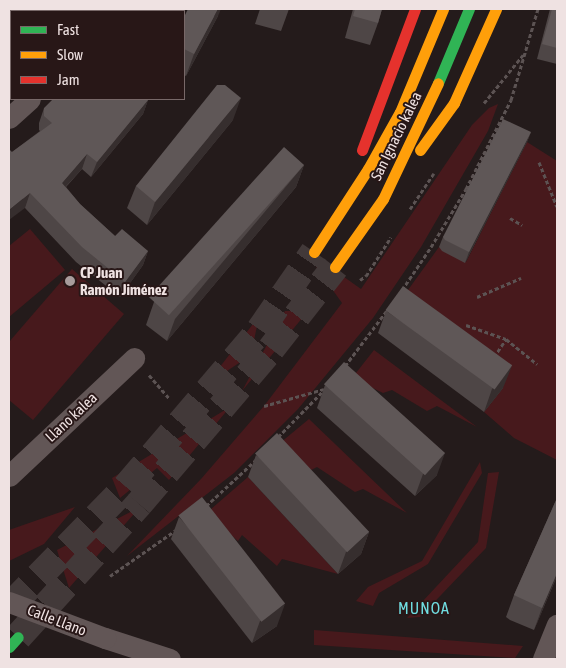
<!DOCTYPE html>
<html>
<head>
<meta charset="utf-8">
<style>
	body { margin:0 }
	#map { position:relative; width:566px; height:668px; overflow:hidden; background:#241b1b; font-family:"Asap Condensed",sans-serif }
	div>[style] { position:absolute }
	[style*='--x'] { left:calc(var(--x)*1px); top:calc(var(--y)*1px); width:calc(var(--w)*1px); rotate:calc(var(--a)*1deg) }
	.green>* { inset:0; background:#47191c }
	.primary-tunnel>* { height:28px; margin-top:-14px; transform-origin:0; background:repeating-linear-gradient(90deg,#423939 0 28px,transparent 0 42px) }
	.path>* { height:3px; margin-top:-1.5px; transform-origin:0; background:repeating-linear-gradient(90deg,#5c5353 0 4px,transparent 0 6.5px) }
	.street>* { height:21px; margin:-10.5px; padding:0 10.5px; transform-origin:10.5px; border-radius:10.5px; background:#625656 }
	.fast>* { height:11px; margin:-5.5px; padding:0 5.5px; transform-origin:5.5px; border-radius:5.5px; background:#30b455 }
	.slow>* { height:11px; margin:-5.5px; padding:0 5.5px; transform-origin:5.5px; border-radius:5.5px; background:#ff9f0a }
	.jam>* { height:11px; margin:-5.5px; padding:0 5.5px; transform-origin:5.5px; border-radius:5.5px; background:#e5322d }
	.street-bridge>* { height:21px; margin:-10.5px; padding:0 10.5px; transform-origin:10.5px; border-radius:10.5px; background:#625656 }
	.wall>* { inset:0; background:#4e4646 }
	.shaded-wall>* { inset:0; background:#362e2e; transform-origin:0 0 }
	.building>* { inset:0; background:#5f5757; transform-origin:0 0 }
	.dots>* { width:14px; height:14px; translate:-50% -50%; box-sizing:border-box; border:2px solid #281717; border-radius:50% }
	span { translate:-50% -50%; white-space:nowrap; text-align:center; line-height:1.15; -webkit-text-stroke:4px #281717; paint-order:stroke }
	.street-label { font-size:15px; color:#efe2e2 }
	.poi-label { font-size:15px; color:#efe2e2; font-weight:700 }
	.left { translate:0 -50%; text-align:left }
	.neighbourhood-label { font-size:16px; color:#70dde1; letter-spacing:1px }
	.frame { position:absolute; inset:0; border:10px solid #efe2e2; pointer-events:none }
	.legend { position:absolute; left:10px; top:10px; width:175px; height:90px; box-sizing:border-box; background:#281717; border:1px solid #786868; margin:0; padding:6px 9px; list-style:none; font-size:15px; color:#efe2e2 }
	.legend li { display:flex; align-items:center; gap:10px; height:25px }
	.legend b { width:25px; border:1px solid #786868 }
</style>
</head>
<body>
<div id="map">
	<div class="green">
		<i style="clip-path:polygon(498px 104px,488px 131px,421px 247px,373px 318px,298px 409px,234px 473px,127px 556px,201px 479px,264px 406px,342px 303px,302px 247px,361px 289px,472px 125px,489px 108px)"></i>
		<i style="clip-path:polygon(527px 142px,557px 161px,557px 460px,514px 438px,484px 412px,503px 388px,395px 308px,439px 247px,466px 262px)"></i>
		<i style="clip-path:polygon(30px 229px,65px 270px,9px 317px,9px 246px)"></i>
		<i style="clip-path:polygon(72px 269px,124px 314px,33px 420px,9px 400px,9px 342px)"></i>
		<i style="clip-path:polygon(285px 311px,308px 311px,242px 391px)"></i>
		<i style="clip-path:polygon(259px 316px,251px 355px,206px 385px)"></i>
		<i style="clip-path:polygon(374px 350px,477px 427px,437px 406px,427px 411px,392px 390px,383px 393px,352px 378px)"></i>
		<i style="clip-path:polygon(230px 407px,169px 480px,157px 468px,120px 498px,112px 478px)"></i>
		<i style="clip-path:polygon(309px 419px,407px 513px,363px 489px,355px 492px,317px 467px,309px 471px,280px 443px)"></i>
		<i style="clip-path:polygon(480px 462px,482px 473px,428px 564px,379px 593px,373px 606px,356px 601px,368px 587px,422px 561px)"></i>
		<i style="clip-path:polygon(499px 472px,486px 548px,420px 617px,407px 618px,478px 542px,488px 473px)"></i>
		<i style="clip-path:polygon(248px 477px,338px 574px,282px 559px,277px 566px,242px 535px,238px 541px,221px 526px,203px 516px)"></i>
		<i style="clip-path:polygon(75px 507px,44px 544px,9px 561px,9px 530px)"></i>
		<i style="clip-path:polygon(140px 507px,69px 588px,57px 550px)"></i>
		<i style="clip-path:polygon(314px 630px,523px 646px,515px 658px,314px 645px)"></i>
	</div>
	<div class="primary-tunnel">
		<i style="--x:9;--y:607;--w:168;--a:-45.7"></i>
		<i style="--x:126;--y:487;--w:206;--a:-49.5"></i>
		<i style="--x:260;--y:330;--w:95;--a:-55.3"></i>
		<i style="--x:18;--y:637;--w:180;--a:-47.7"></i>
		<i style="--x:139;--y:504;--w:204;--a:-49.6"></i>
		<i style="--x:271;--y:349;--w:104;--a:-52"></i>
	</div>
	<div class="path">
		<i style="--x:484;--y:103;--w:62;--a:-50.9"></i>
		<i style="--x:539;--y:162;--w:48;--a:68.2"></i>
		<i style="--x:410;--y:209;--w:43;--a:-56.3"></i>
		<i style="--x:510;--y:218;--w:14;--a:30"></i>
		<i style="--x:360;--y:280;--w:7;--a:-34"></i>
		<i style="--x:366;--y:276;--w:46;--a:-57.3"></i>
		<i style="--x:402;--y:290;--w:52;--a:-56"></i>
		<i style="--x:431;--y:247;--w:68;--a:-58.9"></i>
		<i style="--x:466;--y:189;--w:100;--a:-63.2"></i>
		<i style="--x:511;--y:100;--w:95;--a:-73.5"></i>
		<i style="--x:477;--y:297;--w:48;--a:-23.4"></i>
		<i style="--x:466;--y:325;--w:42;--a:19.3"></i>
		<i style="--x:506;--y:339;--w:40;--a:39"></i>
		<i style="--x:494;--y:357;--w:22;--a:-56"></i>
		<i style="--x:345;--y:366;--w:71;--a:-53"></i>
		<i style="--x:149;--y:375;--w:32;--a:49"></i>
		<i style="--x:264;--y:406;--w:62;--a:-15.8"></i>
		<i style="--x:278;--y:437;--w:67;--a:-45.6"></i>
		<i style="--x:206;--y:506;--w:69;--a:-42.7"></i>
		<i style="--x:110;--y:576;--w:80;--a:-34.9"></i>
	</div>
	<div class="street">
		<i style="--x:59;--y:9;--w:3;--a:45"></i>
		<i style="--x:130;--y:11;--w:4;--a:-34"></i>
		<i style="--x:9;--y:118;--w:28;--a:-42"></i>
		<i style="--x:9;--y:476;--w:172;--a:-43.3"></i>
		<i style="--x:105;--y:638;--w:68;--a:17.9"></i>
		<i style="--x:543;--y:659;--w:37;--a:-68"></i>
	</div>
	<div class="fast">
		<i style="--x:438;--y:83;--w:80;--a:-67.3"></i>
		<i style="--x:9;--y:647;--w:13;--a:-48"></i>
	</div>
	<div class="slow">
		<i style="--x:420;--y:150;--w:58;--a:-54.1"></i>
		<i style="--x:454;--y:103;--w:103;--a:-65.9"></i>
		<i style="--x:314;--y:252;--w:99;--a:-57"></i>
		<i style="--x:368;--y:169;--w:65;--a:-60.7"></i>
		<i style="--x:400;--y:112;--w:112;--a:-67.3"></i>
		<i style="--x:335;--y:267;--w:83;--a:-54.8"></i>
		<i style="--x:383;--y:199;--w:128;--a:-64.6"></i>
	</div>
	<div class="jam">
		<i style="--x:362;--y:150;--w:151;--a:-69.4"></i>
	</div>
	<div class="street-bridge">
		<i style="--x:9;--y:602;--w:103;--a:20.6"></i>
	</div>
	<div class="wall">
		<i style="clip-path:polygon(260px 9px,289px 9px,281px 31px,255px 24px)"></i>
		<i style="clip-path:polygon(353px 9px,382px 9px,378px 23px,370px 45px,345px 38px)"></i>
		<i style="clip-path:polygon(550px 9px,557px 9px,557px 64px,537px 59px)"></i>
		<i style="clip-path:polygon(218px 16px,186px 76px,184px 75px,184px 17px)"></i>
		<i style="clip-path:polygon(148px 100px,143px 114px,91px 177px,82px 169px,66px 187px,80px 204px,115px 236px,148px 251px,143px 265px,120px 297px,76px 262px,25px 208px,12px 152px,40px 131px,39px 130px,39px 123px,44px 108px)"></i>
		<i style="clip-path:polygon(233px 120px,147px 225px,127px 208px,136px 186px)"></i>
		<i style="clip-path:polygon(531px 132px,527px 142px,465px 263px,442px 251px,439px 247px,443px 237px)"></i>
		<i style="clip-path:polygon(304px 165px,296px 187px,167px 341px,146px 325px,154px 302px)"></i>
		<i style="clip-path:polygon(386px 311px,503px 388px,484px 412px,378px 333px)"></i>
		<i style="clip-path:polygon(325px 385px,437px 475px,415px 496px,317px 408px)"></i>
		<i style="clip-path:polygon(256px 455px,369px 532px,361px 554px,338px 574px,248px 477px)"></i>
		<i style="clip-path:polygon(557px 498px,557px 576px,534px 630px,510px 620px,506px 617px,514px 595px)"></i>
		<i style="clip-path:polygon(179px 517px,277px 626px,252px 643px,171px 539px)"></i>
	</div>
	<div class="shaded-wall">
		<i style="clip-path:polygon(15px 9px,34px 9px,33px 11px,11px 11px,11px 29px,9px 30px,9px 11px)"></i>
		<i style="clip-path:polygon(218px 9px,221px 9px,218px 16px,186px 76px,194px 54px)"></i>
		<i style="left:11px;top:72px;width:19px;height:2px;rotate:90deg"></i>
		<i style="clip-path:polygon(241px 98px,233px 120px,147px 225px,155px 202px)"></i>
		<i style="clip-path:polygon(148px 100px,143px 114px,91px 177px,97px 162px)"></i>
		<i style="clip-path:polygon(531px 132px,527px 142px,465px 263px,469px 252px)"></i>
		<i style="clip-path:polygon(87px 154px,82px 169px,56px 197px,62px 183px)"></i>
		<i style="clip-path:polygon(304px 165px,296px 187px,167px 341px,175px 319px)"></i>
		<i style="clip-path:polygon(30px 193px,25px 208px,9px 220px,9px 210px)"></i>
		<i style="clip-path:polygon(148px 251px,143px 265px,120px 297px,125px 282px)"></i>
		<i style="clip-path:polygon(512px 366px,503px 388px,484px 412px,492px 389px)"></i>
		<i style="clip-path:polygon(445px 453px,437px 475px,415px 496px,423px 474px)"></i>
		<i style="clip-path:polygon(369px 532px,361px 554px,338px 574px,346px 552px)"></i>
		<i style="clip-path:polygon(557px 573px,557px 576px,534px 630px,542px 608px)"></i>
		<i style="clip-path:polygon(285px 604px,277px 626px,252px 643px,260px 621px)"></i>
	</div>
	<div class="building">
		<i style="clip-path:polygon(9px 9px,15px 9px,9px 11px)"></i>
		<i style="clip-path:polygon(188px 9px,218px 9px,194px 54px,184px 49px,184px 17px)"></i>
		<i style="clip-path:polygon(355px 9px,382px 9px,378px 23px,353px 16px)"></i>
		<i style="clip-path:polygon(552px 9px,557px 9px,557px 48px,542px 44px)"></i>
		<i style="clip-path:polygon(9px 36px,11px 43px,11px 72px,9px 73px)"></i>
		<i style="clip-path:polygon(217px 85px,225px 85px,241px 98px,155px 202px,136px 186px)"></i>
		<i style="clip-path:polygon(53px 99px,147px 99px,148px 100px,97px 162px,87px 154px,62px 183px,80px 204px,115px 236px,122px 229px,148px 251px,125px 282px,82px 247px,30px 193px,9px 210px,9px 149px,12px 152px,52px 123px,44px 116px,44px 108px)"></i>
		<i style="clip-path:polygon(503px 119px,531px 132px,469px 252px,445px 240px,443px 237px)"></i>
		<i style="left:284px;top:147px;width:27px;height:202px;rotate:42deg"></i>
		<i style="left:403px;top:286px;width:135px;height:30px;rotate:36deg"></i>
		<i style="left:344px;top:362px;width:136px;height:30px;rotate:42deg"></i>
		<i style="left:277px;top:433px;width:135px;height:30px;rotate:47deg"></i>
		<i style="left:202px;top:497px;width:135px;height:30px;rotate:52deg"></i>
		<i style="clip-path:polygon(557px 498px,557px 573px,542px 608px,518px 597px,514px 595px)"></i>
	</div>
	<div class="dots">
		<i style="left:70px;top:281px;background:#a89c9c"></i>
	</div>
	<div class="street-label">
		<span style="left:396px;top:136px;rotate:-64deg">San Ignacio kalea</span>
		<span style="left:71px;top:417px;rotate:-43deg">Llano kalea</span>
		<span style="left:57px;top:620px;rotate:21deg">Calle Llano</span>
	</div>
	<div class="poi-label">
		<span class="left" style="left:80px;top:281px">CP Juan<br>Ramón Jiménez</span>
	</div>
	<div class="neighbourhood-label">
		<span style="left:424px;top:608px">MUNOA</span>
	</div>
	<div class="frame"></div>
	<ul class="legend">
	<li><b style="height:6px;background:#30b455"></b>Fast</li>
	<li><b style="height:6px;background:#ff9f0a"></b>Slow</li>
	<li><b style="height:6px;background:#e5322d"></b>Jam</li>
	</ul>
</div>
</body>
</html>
